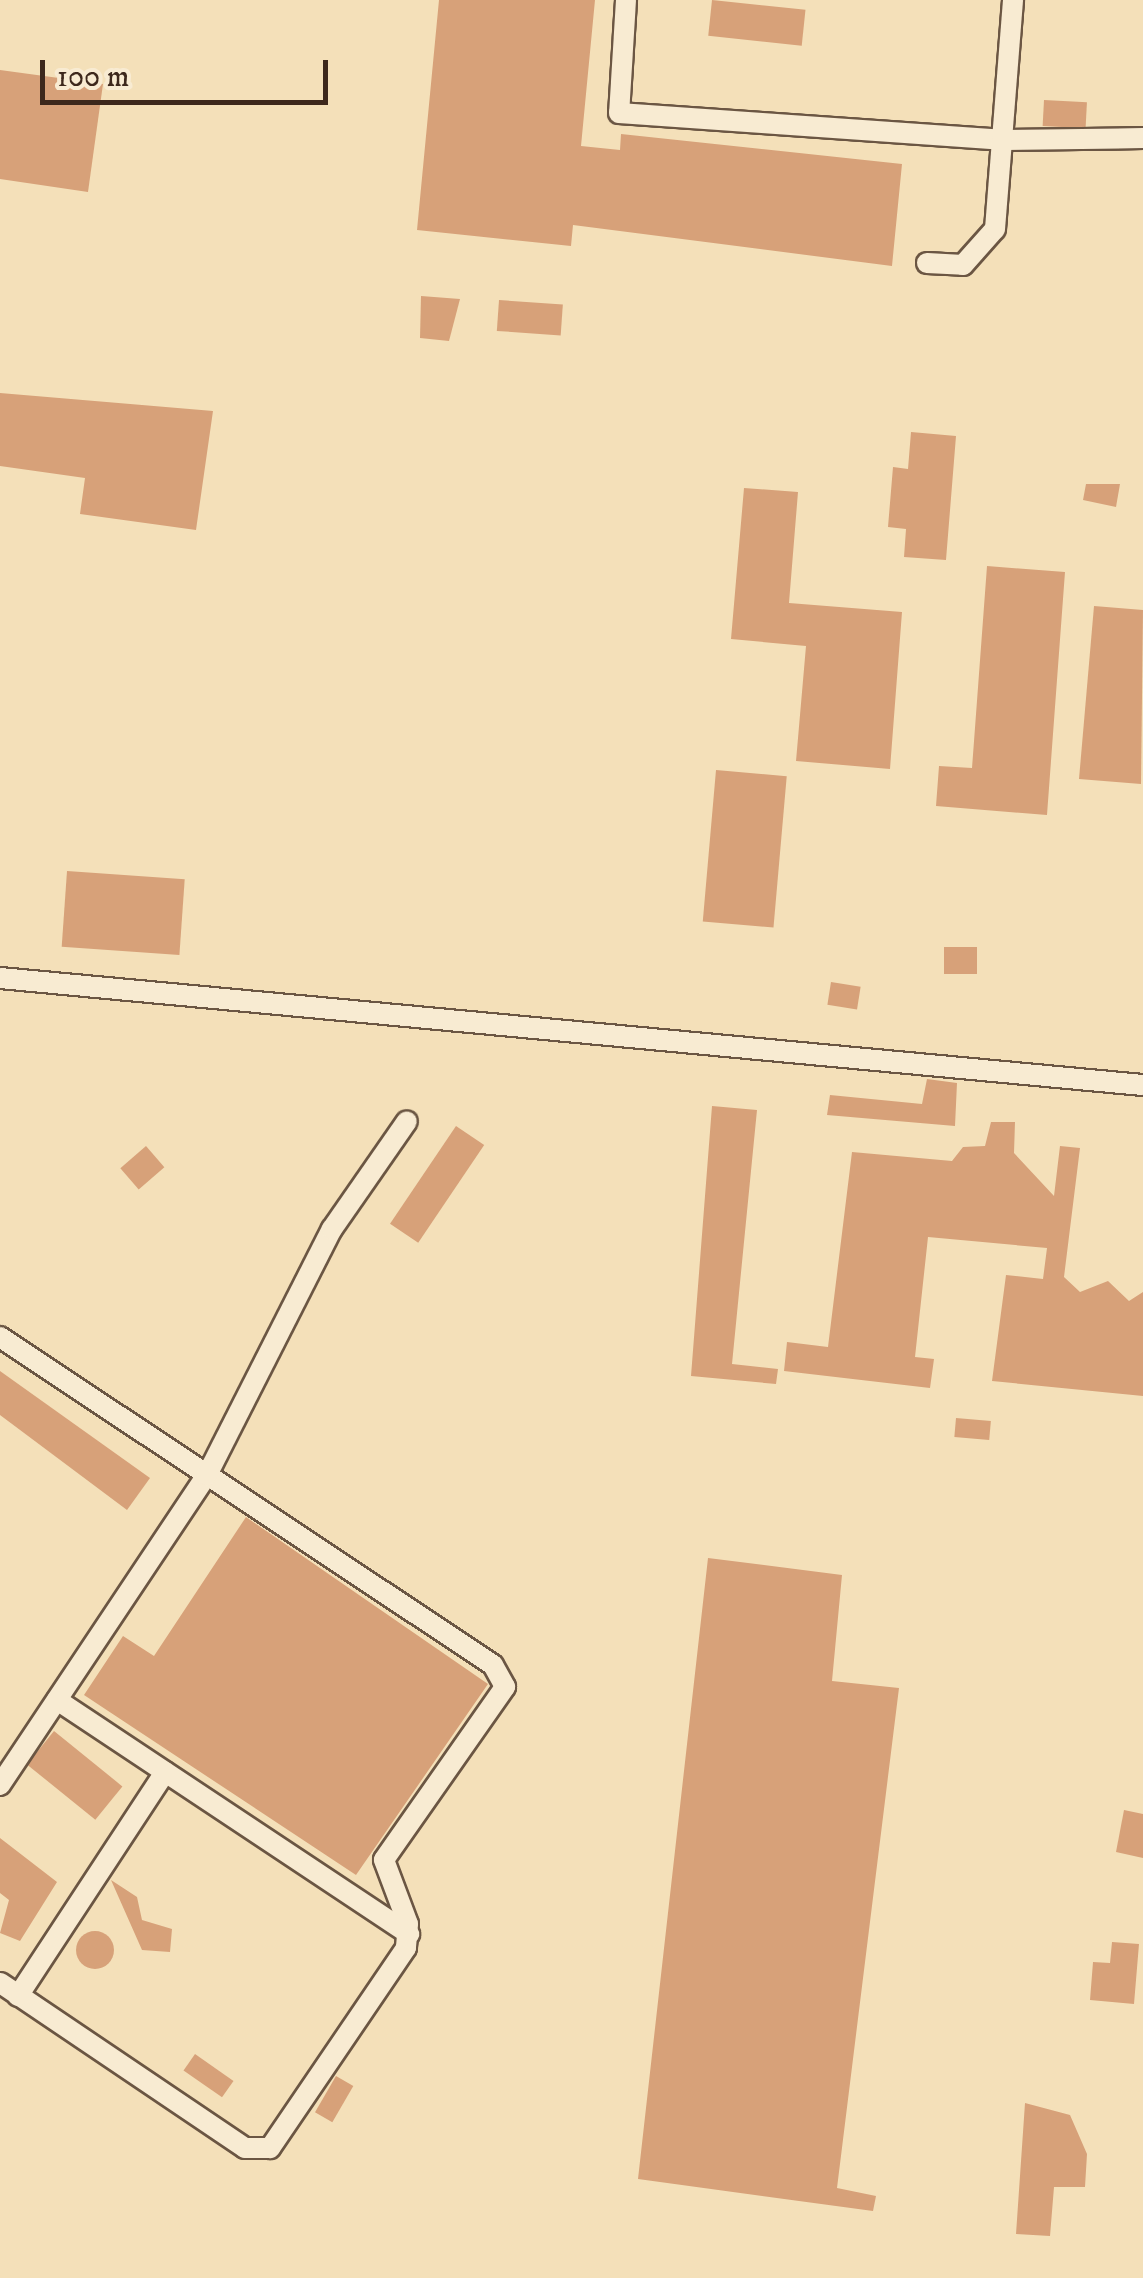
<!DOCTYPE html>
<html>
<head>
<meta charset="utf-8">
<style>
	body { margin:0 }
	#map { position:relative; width:1143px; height:2278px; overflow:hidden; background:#f4e0b9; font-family:"IM FELL DW Pica",serif }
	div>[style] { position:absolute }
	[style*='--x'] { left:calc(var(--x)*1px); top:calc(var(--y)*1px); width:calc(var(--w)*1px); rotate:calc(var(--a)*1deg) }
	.building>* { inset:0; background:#d7a179; transform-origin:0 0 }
	.round { border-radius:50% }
	.roads { filter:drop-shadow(2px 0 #6b5643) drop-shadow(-2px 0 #6b5643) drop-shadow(0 2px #6b5643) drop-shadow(0 -2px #6b5643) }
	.minor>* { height:20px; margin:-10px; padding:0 10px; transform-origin:10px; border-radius:10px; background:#f8ebd2 }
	span { translate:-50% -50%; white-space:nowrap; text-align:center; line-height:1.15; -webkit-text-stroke:8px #f8ebd2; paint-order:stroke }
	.scale { position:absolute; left:40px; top:60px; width:288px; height:45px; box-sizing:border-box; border:5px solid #3d281c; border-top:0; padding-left:12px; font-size:30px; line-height:35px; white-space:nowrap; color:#3d281c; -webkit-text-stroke:8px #f8ebd2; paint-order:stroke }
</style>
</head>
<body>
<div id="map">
	<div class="building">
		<i style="clip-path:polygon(439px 0,595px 0,581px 146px,620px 150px,621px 134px,902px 164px,892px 266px,573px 225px,571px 246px,417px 230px)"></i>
		<i style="left:712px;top:0;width:94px;height:36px;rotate:6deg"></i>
		<i style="clip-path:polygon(0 70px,103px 84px,88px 192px,0 179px)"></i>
		<i style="left:1044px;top:100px;width:43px;height:26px;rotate:3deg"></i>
		<i style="clip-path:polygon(421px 296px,460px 299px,449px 341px,420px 338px)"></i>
		<i style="left:499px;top:300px;width:64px;height:31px;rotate:4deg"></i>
		<i style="clip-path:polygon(0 393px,213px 411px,196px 530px,80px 514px,85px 478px,0 466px)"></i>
		<i style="clip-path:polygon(911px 432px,956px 436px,946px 560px,904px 557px,906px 529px,888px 527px,893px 467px,908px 469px)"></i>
		<i style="clip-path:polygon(1086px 484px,1120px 484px,1116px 507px,1083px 500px)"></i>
		<i style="clip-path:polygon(744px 488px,798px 492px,789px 603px,902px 612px,890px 769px,796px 761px,806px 646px,731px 639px)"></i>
		<i style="clip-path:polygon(987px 566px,1065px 572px,1047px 815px,936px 806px,939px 766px,972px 768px)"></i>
		<i style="clip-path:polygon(1094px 606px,1143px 610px,1141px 784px,1079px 779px)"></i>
		<i style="left:716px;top:770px;width:71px;height:152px;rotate:5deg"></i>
		<i style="left:67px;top:871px;width:118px;height:76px;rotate:4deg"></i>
		<i style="left:944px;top:947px;width:33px;height:27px"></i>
		<i style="left:831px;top:982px;width:30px;height:23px;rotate:9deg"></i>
		<i style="clip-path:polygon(927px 1079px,957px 1083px,955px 1126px,827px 1115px,830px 1095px,922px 1104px)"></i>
		<i style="clip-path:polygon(712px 1106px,757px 1110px,732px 1364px,778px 1369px,776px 1384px,691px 1376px)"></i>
		<i style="clip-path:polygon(991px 1122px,1015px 1122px,1014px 1153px,1054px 1196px,1060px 1146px,1080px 1148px,1064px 1277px,1080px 1292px,1108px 1281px,1129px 1301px,1143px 1292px,1143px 1396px,992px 1381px,1006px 1275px,1043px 1279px,1047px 1248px,928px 1237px,915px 1357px,934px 1359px,930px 1388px,784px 1371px,787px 1342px,828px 1347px,852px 1152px,952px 1161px,963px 1147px,985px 1146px)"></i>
		<i style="left:456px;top:1126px;width:34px;height:118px;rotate:34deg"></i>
		<i style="left:146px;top:1146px;width:28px;height:34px;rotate:49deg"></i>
		<i style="clip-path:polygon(0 1371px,150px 1478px,127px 1510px,0 1415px)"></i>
		<i style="left:956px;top:1418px;width:35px;height:19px;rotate:5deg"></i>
		<i style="clip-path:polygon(246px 1517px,488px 1684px,356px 1875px,84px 1695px,123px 1636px,154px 1656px)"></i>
		<i style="clip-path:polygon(708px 1558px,842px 1575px,832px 1681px,899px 1688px,837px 2188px,876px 2196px,873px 2211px,638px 2179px)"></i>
		<i style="left:54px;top:1731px;width:88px;height:43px;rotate:39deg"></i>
		<i style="clip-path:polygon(1124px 1810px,1143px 1814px,1143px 1858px,1116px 1852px)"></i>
		<i style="clip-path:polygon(0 1838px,57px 1882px,20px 1941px,0 1933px,9px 1900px,0 1893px)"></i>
		<i style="clip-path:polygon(111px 1880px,137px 1897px,142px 1920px,172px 1929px,170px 1952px,142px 1950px)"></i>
		<i class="round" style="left:76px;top:1931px;width:38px;height:38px"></i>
		<i style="clip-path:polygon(1112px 1942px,1139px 1944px,1134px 2004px,1090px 2000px,1093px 1962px,1110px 1963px)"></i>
		<i style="left:195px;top:2054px;width:47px;height:20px;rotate:35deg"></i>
		<i style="left:336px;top:2076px;width:20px;height:42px;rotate:30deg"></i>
		<i style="clip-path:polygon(1025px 2103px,1070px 2115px,1087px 2154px,1085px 2187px,1054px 2187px,1050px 2236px,1016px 2234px)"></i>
	</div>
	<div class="roads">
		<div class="minor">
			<i style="--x:626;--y:0;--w:113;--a:93.5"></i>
			<i style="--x:619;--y:113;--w:387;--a:4"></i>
			<i style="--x:1005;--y:140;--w:138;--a:-0.8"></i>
			<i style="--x:927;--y:263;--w:36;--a:3"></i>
			<i style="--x:963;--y:265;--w:48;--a:-48.4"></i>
			<i style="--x:995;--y:229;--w:230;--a:-85.5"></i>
			<i style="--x:0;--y:978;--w:1148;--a:5.35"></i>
			<i style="--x:0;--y:1337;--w:592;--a:33.64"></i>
			<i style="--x:493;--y:1665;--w:25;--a:61"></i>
			<i style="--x:505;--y:1687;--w:211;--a:125"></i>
			<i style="--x:384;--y:1860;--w:68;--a:69.4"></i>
			<i style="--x:408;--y:1924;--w:24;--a:95"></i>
			<i style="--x:406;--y:1948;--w:242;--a:124.2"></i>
			<i style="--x:270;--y:2148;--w:25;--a:180"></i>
			<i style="--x:245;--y:2148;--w:295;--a:-146"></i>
			<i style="--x:57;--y:1700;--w:423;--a:33.6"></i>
			<i style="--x:0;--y:1785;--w:373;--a:-56.3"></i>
			<i style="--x:207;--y:1475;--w:276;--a:-63.1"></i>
			<i style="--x:332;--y:1229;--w:131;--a:-55.2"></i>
			<i style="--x:18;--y:1996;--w:268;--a:-56.7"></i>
		</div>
	</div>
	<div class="scale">100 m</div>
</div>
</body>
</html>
